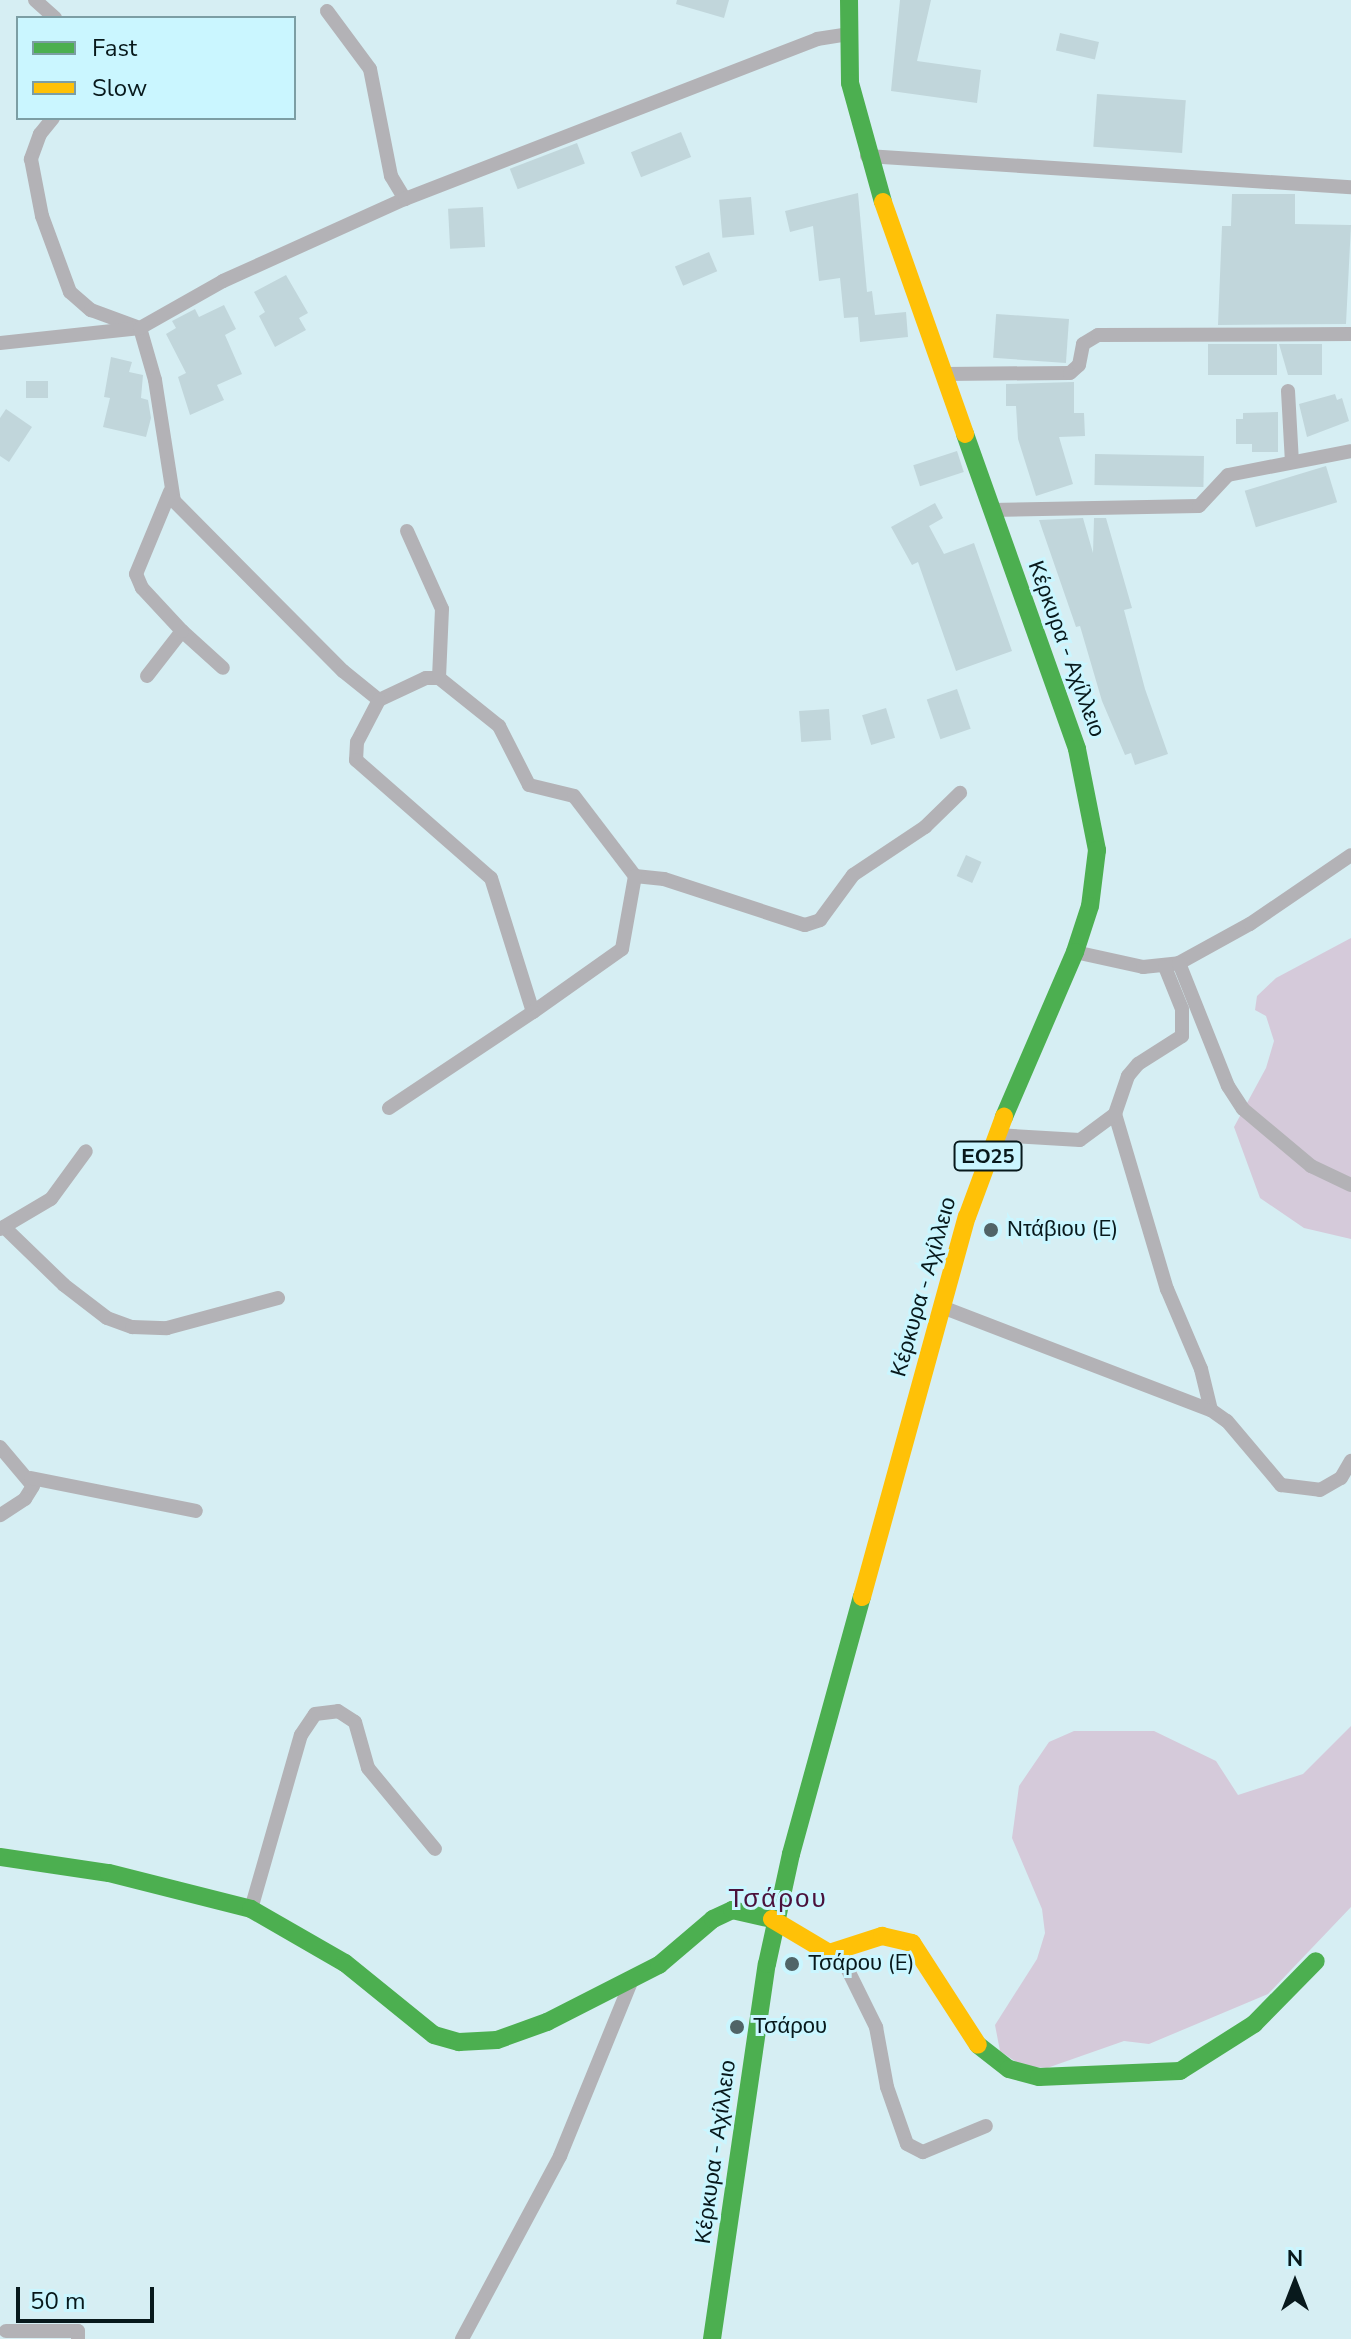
<!DOCTYPE html>
<html>
<head>
<meta charset="utf-8">
<style>
	body { margin:0 }
	#map { position:relative; width:1351px; height:2339px; overflow:hidden; background:#d6eef3; font-family:"Nunito Sans",sans-serif }
	div>[style] { position:absolute }
	[style*='--x'] { left:calc(var(--x)*1px); top:calc(var(--y)*1px); width:calc(var(--w)*1px); rotate:calc(var(--a)*1deg) }
	.forest>* { inset:0; background:#d5cada }
	.building>* { inset:0; background:#c1d6db; transform-origin:0 0 }
	.street>* { height:14px; margin:-7px; padding:0 7px; transform-origin:7px; border-radius:7px; background:#b3b2b6 }
	.fast>* { height:18px; margin:-9px; padding:0 9px; transform-origin:9px; border-radius:9px; background:#4caf50 }
	.slow>* { height:18px; margin:-9px; padding:0 9px; transform-origin:9px; border-radius:9px; background:#ffc107 }
	.dots>* { width:22px; height:22px; translate:-50% -50%; box-sizing:border-box; border:4px solid #caf6ff; border-radius:50% }
	span { translate:-50% -50%; white-space:nowrap; text-align:center; line-height:1.15; -webkit-text-stroke:6px #caf6ff; paint-order:stroke }
	.shield-label span { padding:2px 6px; background:#caf6ff; border:2px solid; border-radius:6px; -webkit-text-stroke-width:0 }
	.shield-label { font-size:20px; color:#08191c; font-weight:700 }
	.street-label { font-size:22px; color:#08191c }
	.poi-label { font-size:22px; color:#08191c }
	.left { translate:0 -50%; text-align:left }
	.quarter-label { font-size:26px; color:#4b123c; letter-spacing:2px }
	.legend { position:absolute; left:16px; top:16px; width:280px; height:104px; box-sizing:border-box; background:#caf6ff; border:2px solid #7c9ea4; margin:0; padding:10px 14px; list-style:none; font-size:24px; color:#08191c }
	.legend li { display:flex; align-items:center; gap:16px; height:40px }
	.legend b { width:40px; border:2px solid #7c9ea4 }
	.north { position:absolute; left:1255px; top:2243px; width:80px; height:80px; -webkit-text-stroke:6px #caf6ff; paint-order:stroke; rotate:0deg; font-size:22px; font-weight:700; line-height:32px; text-align:center; color:#08191c }
	.north::after { content:''; display:block; margin:auto; width:28px; height:36px; background:#08191c; clip-path:polygon(50% 0,100% 100%,50% 72%,0 100%) }
	.scale { position:absolute; left:16px; top:2287px; width:138px; height:36px; box-sizing:border-box; border:4px solid #08191c; border-top:0; padding-left:10px; font-size:24px; line-height:28px; white-space:nowrap; color:#08191c; -webkit-text-stroke:6px #caf6ff; paint-order:stroke }
</style>
</head>
<body>
<div id="map">
	<div class="forest">
		<i style="clip-path:polygon(1351px 938px,1351px 1239px,1304px 1228px,1260px 1198px,1234px 1127px,1266px 1068px,1274px 1041px,1266px 1016px,1255px 1010px,1257px 996px,1276px 978px)"></i>
		<i style="clip-path:polygon(1351px 1726px,1351px 1907px,1268px 1994px,1149px 2044px,1124px 2041px,1047px 2068px,1022px 2066px,1000px 2051px,995px 2025px,1037px 1959px,1045px 1933px,1042px 1909px,1012px 1838px,1019px 1786px,1049px 1742px,1074px 1731px,1154px 1731px,1216px 1761px,1238px 1795px,1303px 1774px)"></i>
	</div>
	<div class="building">
		<i style="clip-path:polygon(677px 0,729px 0,724px 18px,676px 4px)"></i>
		<i style="clip-path:polygon(900px 0,931px 0,917px 61px,981px 70px,977px 103px,891px 91px)"></i>
		<i style="left:1060px;top:33px;width:40px;height:18px;rotate:13deg"></i>
		<i style="left:1097px;top:94px;width:89px;height:53px;rotate:4deg"></i>
		<i style="left:681px;top:132px;width:27px;height:54px;rotate:68deg"></i>
		<i style="left:577px;top:143px;width:22px;height:72px;rotate:69deg"></i>
		<i style="clip-path:polygon(858px 193px,867px 292px,872px 291px,875px 315px,906px 312px,908px 337px,860px 342px,858px 317px,844px 318px,840px 278px,819px 281px,813px 226px,790px 232px,785px 211px)"></i>
		<i style="clip-path:polygon(1232px 194px,1295px 194px,1295px 224px,1351px 225px,1346px 324px,1218px 325px,1222px 226px,1231px 226px)"></i>
		<i style="left:751px;top:197px;width:38px;height:32px;rotate:85deg"></i>
		<i style="left:483px;top:207px;width:40px;height:35px;rotate:87deg"></i>
		<i style="left:709px;top:252px;width:21px;height:37px;rotate:67deg"></i>
		<i style="clip-path:polygon(286px 275px,308px 313px,299px 318px,306px 330px,275px 347px,259px 316px,265px 312px,254px 292px)"></i>
		<i style="clip-path:polygon(224px 305px,236px 329px,225px 335px,242px 374px,217px 385px,224px 400px,190px 415px,178px 377px,186px 373px,166px 334px,176px 328px,172px 321px,195px 309px,199px 317px)"></i>
		<i style="left:1069px;top:319px;width:44px;height:73px;rotate:94deg"></i>
		<i style="left:1277px;top:344px;width:31px;height:69px;rotate:90deg"></i>
		<i style="clip-path:polygon(1279px 344px,1322px 344px,1322px 375px,1288px 375px)"></i>
		<i style="clip-path:polygon(111px 357px,132px 362px,129px 372px,143px 375px,141px 398px,148px 400px,151px 418px,146px 437px,103px 427px,110px 398px,104px 397px)"></i>
		<i style="left:26px;top:381px;width:22px;height:17px"></i>
		<i style="clip-path:polygon(1074px 382px,1074px 413px,1084px 413px,1085px 436px,1059px 437px,1073px 484px,1036px 496px,1018px 439px,1016px 406px,1006px 406px,1006px 384px)"></i>
		<i style="clip-path:polygon(1335px 394px,1337px 400px,1342px 398px,1349px 421px,1307px 437px,1299px 404px)"></i>
		<i style="clip-path:polygon(6px 409px,32px 427px,9px 462px,0 456px,0 418px)"></i>
		<i style="clip-path:polygon(1278px 412px,1278px 452px,1252px 452px,1252px 444px,1236px 444px,1236px 419px,1243px 419px,1243px 413px)"></i>
		<i style="left:957px;top:451px;width:22px;height:46px;rotate:72deg"></i>
		<i style="left:1095px;top:454px;width:109px;height:31px;rotate:1deg"></i>
		<i style="left:1326px;top:466px;width:38px;height:85px;rotate:73deg"></i>
		<i style="clip-path:polygon(935px 503px,943px 518px,929px 526px,944px 554px,974px 543px,1012px 651px,956px 671px,918px 562px,912px 565px,891px 527px)"></i>
		<i style="clip-path:polygon(1083px 518px,1093px 553px,1094px 518px,1106px 518px,1132px 608px,1124px 610px,1145px 689px,1168px 754px,1135px 765px,1131px 753px,1125px 755px,1102px 701px,1080px 626px,1076px 627px,1039px 520px)"></i>
		<i style="left:957px;top:689px;width:42px;height:32px;rotate:71deg"></i>
		<i style="left:886px;top:708px;width:31px;height:25px;rotate:73deg"></i>
		<i style="left:829px;top:709px;width:31px;height:30px;rotate:86deg"></i>
		<i style="left:966px;top:855px;width:17px;height:23px;rotate:24deg"></i>
	</div>
	<div class="street">
		<i style="--x:35;--y:0;--w:27;--a:42"></i>
		<i style="--x:327;--y:11;--w:72;--a:53.4"></i>
		<i style="--x:370;--y:69;--w:109;--a:78.9"></i>
		<i style="--x:391;--y:176;--w:27;--a:59"></i>
		<i style="--x:53;--y:118;--w:21;--a:129"></i>
		<i style="--x:40;--y:134;--w:27;--a:110"></i>
		<i style="--x:31;--y:159;--w:58;--a:79.1"></i>
		<i style="--x:42;--y:216;--w:81;--a:69.8"></i>
		<i style="--x:70;--y:292;--w:28;--a:41"></i>
		<i style="--x:91;--y:310;--w:52;--a:20.2"></i>
		<i style="--x:140;--y:328;--w:54;--a:73.9"></i>
		<i style="--x:155;--y:380;--w:122;--a:81.1"></i>
		<i style="--x:174;--y:501;--w:240;--a:45.2"></i>
		<i style="--x:343;--y:671;--w:46;--a:38.9"></i>
		<i style="--x:379;--y:700;--w:52;--a:-25.1"></i>
		<i style="--x:426;--y:678;--w:13;--a:0"></i>
		<i style="--x:439;--y:678;--w:77;--a:38.7"></i>
		<i style="--x:499;--y:726;--w:66;--a:63"></i>
		<i style="--x:529;--y:785;--w:46;--a:13.7"></i>
		<i style="--x:574;--y:796;--w:101;--a:52.7"></i>
		<i style="--x:635;--y:876;--w:29;--a:6"></i>
		<i style="--x:664;--y:879;--w:148;--a:18.1"></i>
		<i style="--x:805;--y:925;--w:16;--a:-18"></i>
		<i style="--x:820;--y:920;--w:56;--a:-53.7"></i>
		<i style="--x:853;--y:875;--w:87;--a:-33.7"></i>
		<i style="--x:925;--y:827;--w:49;--a:-44.2"></i>
		<i style="--x:867;--y:156;--w:485;--a:3.7"></i>
		<i style="--x:0;--y:343;--w:141;--a:-6.1"></i>
		<i style="--x:140;--y:328;--w:95;--a:-29.5"></i>
		<i style="--x:223;--y:281;--w:200;--a:-24.3"></i>
		<i style="--x:405;--y:199;--w:442;--a:-21.2"></i>
		<i style="--x:817;--y:39;--w:30;--a:-9"></i>
		<i style="--x:945;--y:374;--w:125;--a:-0.5"></i>
		<i style="--x:1070;--y:373;--w:12;--a:-42"></i>
		<i style="--x:1079;--y:365;--w:21;--a:-79"></i>
		<i style="--x:1083;--y:344;--w:17;--a:-31"></i>
		<i style="--x:1098;--y:335;--w:253;--a:-0.2"></i>
		<i style="--x:1288;--y:391;--w:71;--a:86.8"></i>
		<i style="--x:991;--y:510;--w:208;--a:-1.1"></i>
		<i style="--x:1199;--y:506;--w:42;--a:-46.9"></i>
		<i style="--x:1228;--y:475;--w:125;--a:-11"></i>
		<i style="--x:407;--y:531;--w:85;--a:65.8"></i>
		<i style="--x:442;--y:609;--w:69;--a:92.5"></i>
		<i style="--x:182;--y:631;--w:55;--a:42.1"></i>
		<i style="--x:147;--y:676;--w:57;--a:-52.1"></i>
		<i style="--x:182;--y:631;--w:59;--a:-132.9"></i>
		<i style="--x:142;--y:588;--w:15;--a:-113"></i>
		<i style="--x:136;--y:574;--w:89;--a:-67.5"></i>
		<i style="--x:379;--y:700;--w:47;--a:117.6"></i>
		<i style="--x:357;--y:742;--w:18;--a:93"></i>
		<i style="--x:356;--y:760;--w:179;--a:41.2"></i>
		<i style="--x:491;--y:878;--w:140;--a:72.6"></i>
		<i style="--x:533;--y:1012;--w:109;--a:-35.3"></i>
		<i style="--x:622;--y:949;--w:74;--a:-79.9"></i>
		<i style="--x:1075;--y:952;--w:70;--a:12.4"></i>
		<i style="--x:1143;--y:967;--w:36;--a:-6"></i>
		<i style="--x:1179;--y:963;--w:81;--a:-28.8"></i>
		<i style="--x:1250;--y:924;--w:122;--a:-34.3"></i>
		<i style="--x:1179;--y:963;--w:132;--a:68.3"></i>
		<i style="--x:1228;--y:1086;--w:27;--a:57"></i>
		<i style="--x:1243;--y:1109;--w:89;--a:40"></i>
		<i style="--x:1311;--y:1166;--w:44;--a:25.4"></i>
		<i style="--x:1165;--y:967;--w:45;--a:68"></i>
		<i style="--x:1182;--y:1009;--w:27;--a:90"></i>
		<i style="--x:1182;--y:1036;--w:52;--a:147.5"></i>
		<i style="--x:1138;--y:1064;--w:16;--a:130"></i>
		<i style="--x:1128;--y:1076;--w:40;--a:108.9"></i>
		<i style="--x:1115;--y:1114;--w:183;--a:73.5"></i>
		<i style="--x:1167;--y:1289;--w:87;--a:67"></i>
		<i style="--x:1201;--y:1369;--w:42;--a:76.3"></i>
		<i style="--x:389;--y:1108;--w:173;--a:-33.7"></i>
		<i style="--x:996;--y:1135;--w:84;--a:3.4"></i>
		<i style="--x:1080;--y:1140;--w:44;--a:-36.6"></i>
		<i style="--x:4;--y:1227;--w:83;--a:44"></i>
		<i style="--x:64;--y:1285;--w:54;--a:37.5"></i>
		<i style="--x:107;--y:1318;--w:27;--a:20"></i>
		<i style="--x:132;--y:1327;--w:35;--a:2"></i>
		<i style="--x:167;--y:1328;--w:115;--a:-15.1"></i>
		<i style="--x:0;--y:1229;--w:59;--a:-30.5"></i>
		<i style="--x:51;--y:1199;--w:59;--a:-53.9"></i>
		<i style="--x:942;--y:1307;--w:288;--a:21"></i>
		<i style="--x:1211;--y:1410;--w:19;--a:35"></i>
		<i style="--x:1227;--y:1421;--w:84;--a:49.8"></i>
		<i style="--x:1281;--y:1485;--w:39;--a:7"></i>
		<i style="--x:1320;--y:1490;--w:24;--a:-30"></i>
		<i style="--x:1341;--y:1478;--w:20;--a:-60"></i>
		<i style="--x:0;--y:1447;--w:51;--a:49.8"></i>
		<i style="--x:33;--y:1486;--w:15;--a:122"></i>
		<i style="--x:25;--y:1499;--w:30;--a:147"></i>
		<i style="--x:31;--y:1478;--w:168;--a:11.3"></i>
		<i style="--x:251;--y:1909;--w:181;--a:-74"></i>
		<i style="--x:301;--y:1735;--w:25;--a:-56"></i>
		<i style="--x:315;--y:1714;--w:23;--a:-7"></i>
		<i style="--x:338;--y:1711;--w:20;--a:33"></i>
		<i style="--x:355;--y:1722;--w:48;--a:74.2"></i>
		<i style="--x:368;--y:1768;--w:105;--a:50.4"></i>
		<i style="--x:839;--y:1952;--w:84;--a:63.7"></i>
		<i style="--x:876;--y:2027;--w:61;--a:79.6"></i>
		<i style="--x:887;--y:2087;--w:60;--a:70.7"></i>
		<i style="--x:907;--y:2144;--w:18;--a:27"></i>
		<i style="--x:923;--y:2152;--w:68;--a:-22.4"></i>
		<i style="--x:6;--y:2331;--w:72;--a:0"></i>
		<i style="--x:78;--y:2331;--w:8;--a:90"></i>
		<i style="--x:462;--y:2339;--w:208;--a:-61.8"></i>
		<i style="--x:560;--y:2156;--w:190;--a:-67.8"></i>
	</div>
	<div class="fast">
		<i style="--x:849;--y:0;--w:83;--a:89.3"></i>
		<i style="--x:850;--y:83;--w:123;--a:74.5"></i>
		<i style="--x:965;--y:434;--w:334;--a:70.4"></i>
		<i style="--x:1077;--y:749;--w:103;--a:78.8"></i>
		<i style="--x:1097;--y:850;--w:56;--a:97.1"></i>
		<i style="--x:1090;--y:906;--w:48;--a:108.1"></i>
		<i style="--x:1075;--y:952;--w:180;--a:113.3"></i>
		<i style="--x:0;--y:1857;--w:110;--a:8.4"></i>
		<i style="--x:109;--y:1873;--w:146;--a:14.2"></i>
		<i style="--x:251;--y:1909;--w:108;--a:29.9"></i>
		<i style="--x:345;--y:1963;--w:114;--a:39"></i>
		<i style="--x:434;--y:2035;--w:26;--a:16"></i>
		<i style="--x:459;--y:2042;--w:38;--a:-3"></i>
		<i style="--x:497;--y:2040;--w:53;--a:-19.8"></i>
		<i style="--x:547;--y:2022;--w:126;--a:-27"></i>
		<i style="--x:659;--y:1965;--w:71;--a:-40.4"></i>
		<i style="--x:713;--y:1919;--w:21;--a:-25"></i>
		<i style="--x:732;--y:1910;--w:41;--a:12.7"></i>
		<i style="--x:978;--y:2045;--w:39;--a:38"></i>
		<i style="--x:1009;--y:2069;--w:31;--a:15"></i>
		<i style="--x:1039;--y:2077;--w:141;--a:-2.4"></i>
		<i style="--x:1180;--y:2071;--w:88;--a:-32.4"></i>
		<i style="--x:1254;--y:2024;--w:88;--a:-45.5"></i>
		<i style="--x:712;--y:2339;--w:379;--a:-81.7"></i>
		<i style="--x:767;--y:1964;--w:113;--a:-77.7"></i>
		<i style="--x:791;--y:1854;--w:267;--a:-74.6"></i>
	</div>
	<div class="slow">
		<i style="--x:883;--y:202;--w:246;--a:70.5"></i>
		<i style="--x:862;--y:1597;--w:394;--a:-74.6"></i>
		<i style="--x:967;--y:1217;--w:107;--a:-69.7"></i>
		<i style="--x:772;--y:1919;--w:66;--a:30.8"></i>
		<i style="--x:829;--y:1953;--w:56;--a:-17.8"></i>
		<i style="--x:882;--y:1936;--w:31;--a:13"></i>
		<i style="--x:912;--y:1943;--w:121;--a:57.1"></i>
	</div>
	<div class="dots">
		<i style="left:991px;top:1230px;background:#506467"></i>
		<i style="left:792px;top:1964px;background:#506467"></i>
		<i style="left:737px;top:2027px;background:#506467"></i>
	</div>
	<div class="shield-label">
		<span style="left:988px;top:1156px">ΕΟ25</span>
	</div>
	<div class="street-label">
		<span style="left:1066px;top:649px;rotate:70deg">Κέρκυρα - Αχίλλειο</span>
		<span style="left:924px;top:1287px;rotate:-74deg">Κέρκυρα - Αχίλλειο</span>
		<span style="left:716px;top:2152px;rotate:-82deg">Κέρκυρα - Αχίλλειο</span>
	</div>
	<div class="poi-label">
		<span class="left" style="left:1007px;top:1230px">Ντάβιου (E)</span>
		<span class="left" style="left:808px;top:1964px">Τσάρου (E)</span>
		<span class="left" style="left:753px;top:2027px">Τσάρου</span>
	</div>
	<div class="quarter-label">
		<span style="left:778px;top:1899px">Τσάρου</span>
	</div>
	<ul class="legend">
	<li><b style="height:10px;background:#4caf50"></b>Fast</li>
	<li><b style="height:10px;background:#ffc107"></b>Slow</li>
	</ul>
	<div class="north">N</div>
	<div class="scale">50 m</div>
</div>
</body>
</html>
